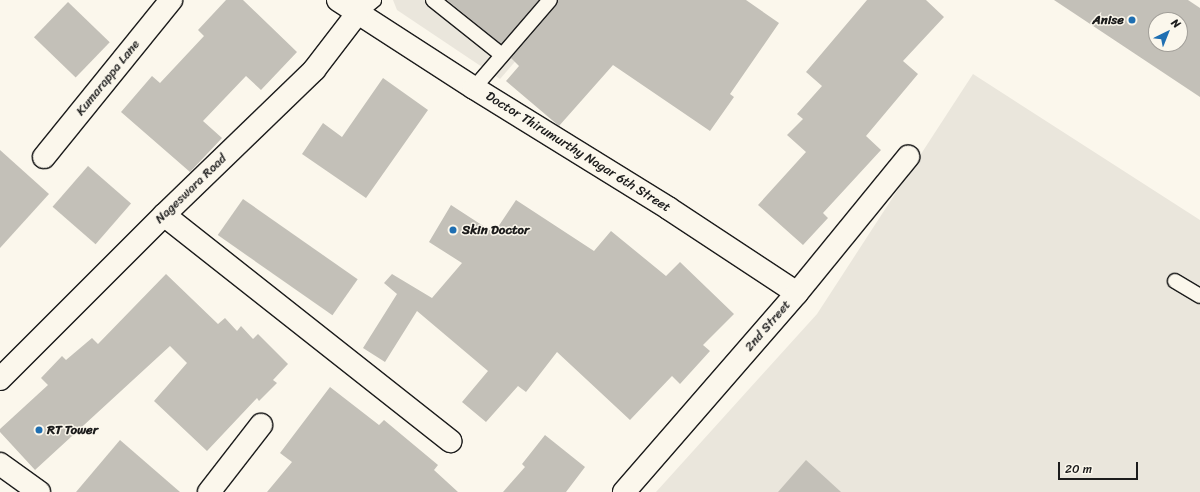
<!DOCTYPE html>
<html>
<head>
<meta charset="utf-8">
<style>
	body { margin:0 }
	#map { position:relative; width:1200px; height:492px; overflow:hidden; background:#fbf7ec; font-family:Sriracha,sans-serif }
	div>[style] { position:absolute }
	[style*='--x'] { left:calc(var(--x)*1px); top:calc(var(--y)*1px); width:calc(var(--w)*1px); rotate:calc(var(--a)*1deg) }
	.built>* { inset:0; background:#eae6dc }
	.building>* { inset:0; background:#c3c0b8; transform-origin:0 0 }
	.roads { filter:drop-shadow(1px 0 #1c1c1c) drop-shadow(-1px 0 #1c1c1c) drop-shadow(0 1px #1c1c1c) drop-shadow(0 -1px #1c1c1c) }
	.lane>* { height:14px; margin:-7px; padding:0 7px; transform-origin:7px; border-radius:7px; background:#fbf7ec }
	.street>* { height:22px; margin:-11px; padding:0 11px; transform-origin:11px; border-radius:11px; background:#fbf7ec }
	.dots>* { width:11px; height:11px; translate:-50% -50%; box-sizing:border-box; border:2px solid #fbf7ec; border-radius:50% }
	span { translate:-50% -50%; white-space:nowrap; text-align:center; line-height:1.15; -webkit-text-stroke:3px #fbf7ec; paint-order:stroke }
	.poi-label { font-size:13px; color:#1c1c1c; font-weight:700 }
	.right { translate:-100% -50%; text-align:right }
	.left { translate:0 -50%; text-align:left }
	.street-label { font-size:13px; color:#1c1c1c }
	.north { position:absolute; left:1148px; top:12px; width:40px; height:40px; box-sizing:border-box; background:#fbf7ec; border:1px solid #a29f99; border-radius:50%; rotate:43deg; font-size:11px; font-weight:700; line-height:16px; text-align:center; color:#1c1c1c }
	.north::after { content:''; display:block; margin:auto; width:14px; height:18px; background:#1f6fb2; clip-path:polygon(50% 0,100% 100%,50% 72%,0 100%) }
	.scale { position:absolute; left:1058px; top:462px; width:80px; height:18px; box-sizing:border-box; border:2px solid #1c1c1c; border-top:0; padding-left:5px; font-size:12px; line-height:14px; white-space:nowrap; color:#1c1c1c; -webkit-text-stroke:3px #fbf7ec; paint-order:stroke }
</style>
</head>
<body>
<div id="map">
	<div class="built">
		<i style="clip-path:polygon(393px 0,569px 0,500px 79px,397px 10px)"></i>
		<i style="clip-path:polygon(973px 74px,1200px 220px,1200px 492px,656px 492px,817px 314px)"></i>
	</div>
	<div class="building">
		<i style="clip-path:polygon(226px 0,243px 0,297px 52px,261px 90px,246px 76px,203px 121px,222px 138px,190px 172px,121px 112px,152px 76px,160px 83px,204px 36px,198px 30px)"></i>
		<i style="clip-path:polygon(447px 0,539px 0,501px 44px)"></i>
		<i style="clip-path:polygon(558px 0,746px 0,779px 23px,730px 94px,734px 97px,710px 131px,613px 65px,559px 126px,506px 81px,519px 66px,511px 58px,556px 6px)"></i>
		<i style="clip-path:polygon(867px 0,926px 0,944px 17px,903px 61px,918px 74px,866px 136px,881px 150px,823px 213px,828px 218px,803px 245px,758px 205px,806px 152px,787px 135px,803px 119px,797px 114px,822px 86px,806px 72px)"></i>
		<i style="clip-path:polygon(evenodd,1054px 0,1188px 0,1200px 8px,1200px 97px,1054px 0,1156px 20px,1180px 20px,1180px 44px,1156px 44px,1156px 20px)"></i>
		<i style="left:68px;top:2px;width:58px;height:49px;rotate:44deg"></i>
		<i style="clip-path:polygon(383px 78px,428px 110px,366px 198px,302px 154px,323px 123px,342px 137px)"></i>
		<i style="clip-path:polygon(0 150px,49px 194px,0 248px)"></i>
		<i style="left:88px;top:166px;width:57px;height:54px;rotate:41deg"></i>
		<i style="left:243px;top:199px;width:140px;height:44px;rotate:35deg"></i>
		<i style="clip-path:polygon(516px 200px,594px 251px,611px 231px,666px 276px,680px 262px,734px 314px,703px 345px,710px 351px,680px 384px,672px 376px,630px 420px,557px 352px,526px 392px,518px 386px,486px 422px,462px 402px,488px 371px,417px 311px,385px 362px,363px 348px,397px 294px,384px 283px,392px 274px,432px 298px,462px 263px,429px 242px,451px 205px,494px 233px)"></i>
		<i style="clip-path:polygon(166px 274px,218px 324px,225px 318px,237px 331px,241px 326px,253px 339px,258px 334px,288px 364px,273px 380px,277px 383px,259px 401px,257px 398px,207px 451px,154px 401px,187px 363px,170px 346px,35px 470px,0 432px,0 429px,48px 385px,41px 378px,62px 356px,66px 360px,92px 338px,98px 344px)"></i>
		<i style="clip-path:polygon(330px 387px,379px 425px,384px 420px,438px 465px,434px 470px,458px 492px,267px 492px,292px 462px,280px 453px)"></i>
		<i style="clip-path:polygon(545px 435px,585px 467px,566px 492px,503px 492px,525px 467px,522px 464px)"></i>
		<i style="clip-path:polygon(120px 440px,180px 492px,76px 492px)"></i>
		<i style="clip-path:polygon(806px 460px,841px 492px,778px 492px)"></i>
	</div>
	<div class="roads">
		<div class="lane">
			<i style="--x:433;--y:0;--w:88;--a:38.6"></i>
			<i style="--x:357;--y:14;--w:22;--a:-39"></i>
			<i style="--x:474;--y:88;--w:116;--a:-49.2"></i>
			<i style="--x:1175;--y:281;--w:29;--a:31"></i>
		</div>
		<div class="street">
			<i style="--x:338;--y:0;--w:162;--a:32.9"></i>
			<i style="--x:474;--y:88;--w:228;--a:31.7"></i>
			<i style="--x:668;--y:208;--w:154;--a:33.4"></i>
			<i style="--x:44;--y:157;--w:202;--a:-51"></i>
			<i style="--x:164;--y:215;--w:365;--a:38.3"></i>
			<i style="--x:0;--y:379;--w:232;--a:-45"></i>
			<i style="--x:164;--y:215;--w:209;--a:-44"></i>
			<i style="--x:314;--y:70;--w:71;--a:-52.5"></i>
			<i style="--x:357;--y:14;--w:14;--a:-90"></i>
			<i style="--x:0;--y:464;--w:48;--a:35.7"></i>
			<i style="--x:209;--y:492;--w:85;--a:-52.2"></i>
			<i style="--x:624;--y:492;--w:264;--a:-49"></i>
			<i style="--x:797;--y:293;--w:176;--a:-50.8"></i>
		</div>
	</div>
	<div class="dots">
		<i style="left:1132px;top:20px;background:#1f6fb2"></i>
		<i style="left:453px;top:230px;background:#1f6fb2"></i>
		<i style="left:39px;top:430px;background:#1f6fb2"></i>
	</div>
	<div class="poi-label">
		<span class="right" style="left:1124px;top:20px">Anise</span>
		<span class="left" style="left:462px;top:230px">Skin Doctor</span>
		<span class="left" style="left:47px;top:430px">RT Tower</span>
	</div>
	<div class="street-label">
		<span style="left:108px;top:78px;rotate:-51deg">Kumarappa Lane</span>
		<span style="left:578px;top:152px;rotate:32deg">Doctor Thirumurthy Nagar 6th Street</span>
		<span style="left:191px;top:189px;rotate:-44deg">Nageswara Road</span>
		<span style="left:768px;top:326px;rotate:-49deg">2nd Street</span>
	</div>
	<div class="north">N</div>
	<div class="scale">20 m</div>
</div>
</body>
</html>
